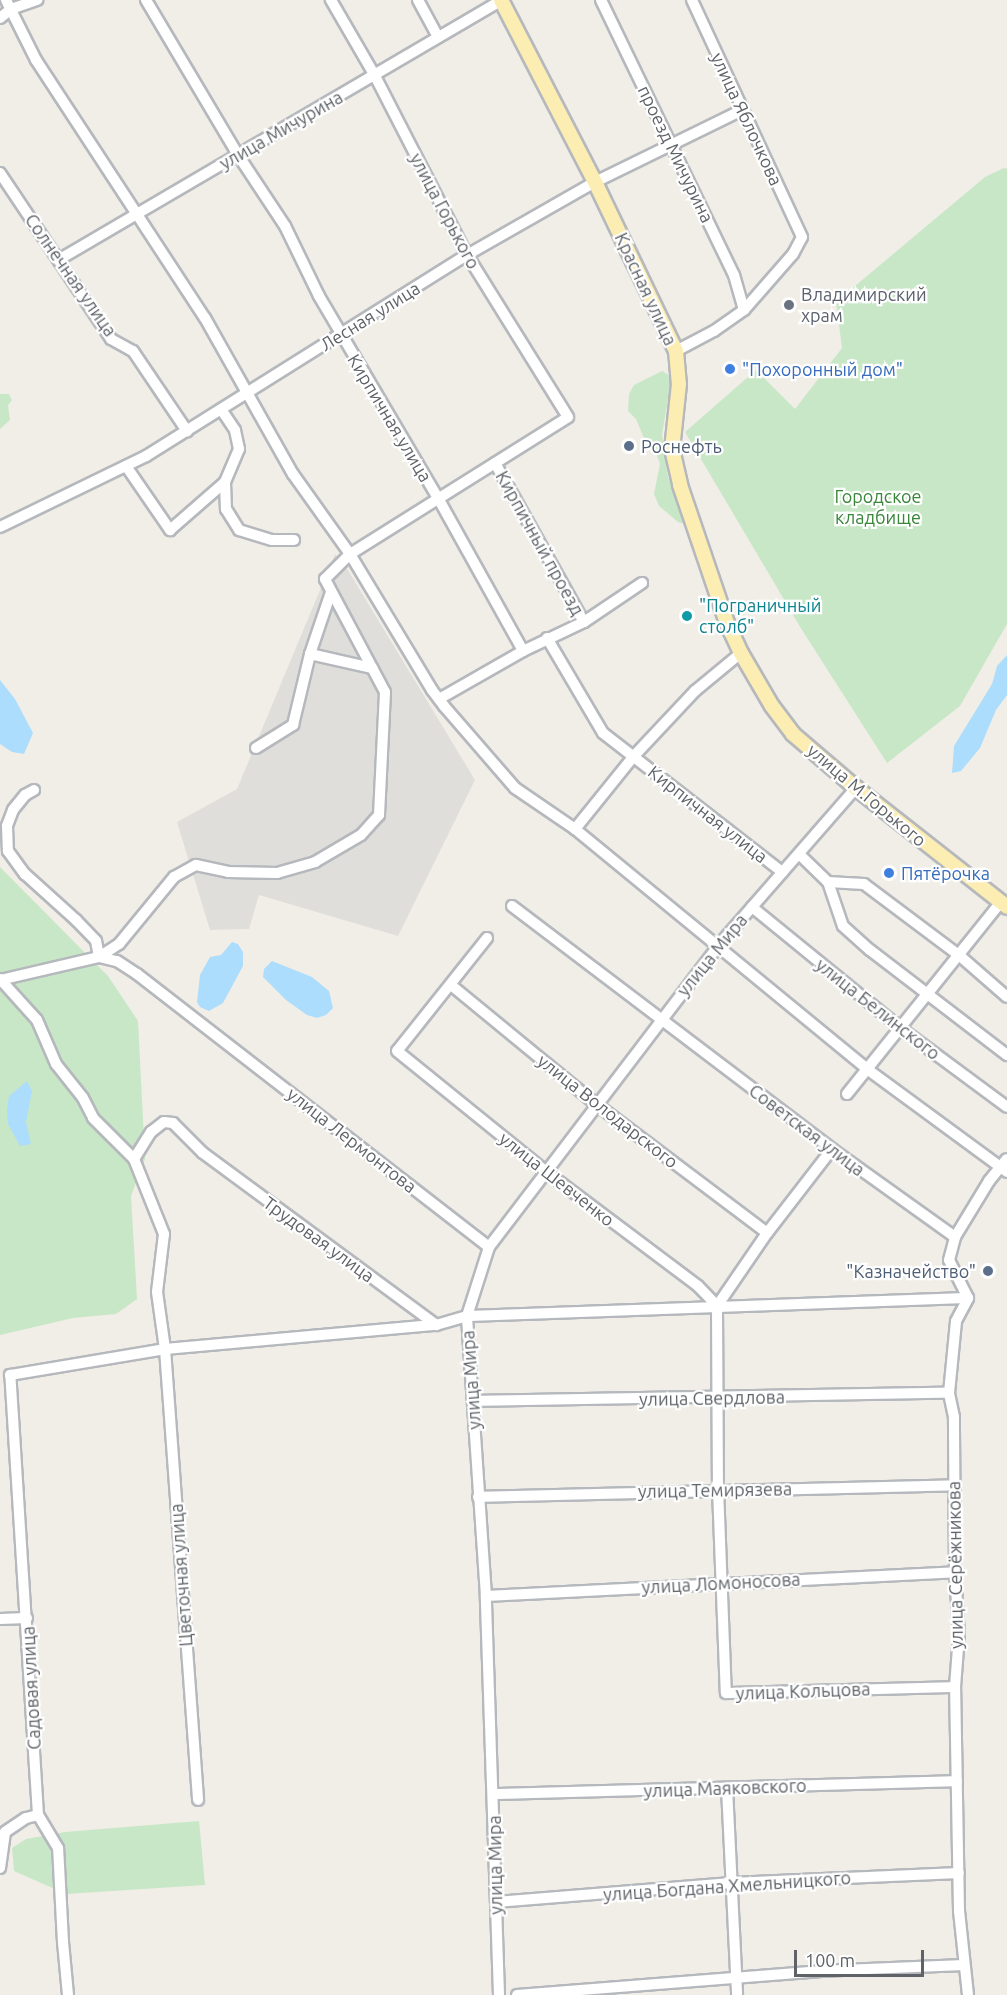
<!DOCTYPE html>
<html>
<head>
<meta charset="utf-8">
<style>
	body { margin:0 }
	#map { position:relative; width:1007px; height:1995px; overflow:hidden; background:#f1eee8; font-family:Ubuntu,sans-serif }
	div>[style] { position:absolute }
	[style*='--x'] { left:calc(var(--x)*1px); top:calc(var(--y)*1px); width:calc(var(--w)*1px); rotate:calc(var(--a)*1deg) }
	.industrial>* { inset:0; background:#e0deda }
	.green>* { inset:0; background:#c8e7c6 }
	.water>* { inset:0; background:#adddfc }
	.roads { filter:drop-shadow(2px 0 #b5b8bc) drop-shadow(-2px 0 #b5b8bc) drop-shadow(0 2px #b5b8bc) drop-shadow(0 -2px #b5b8bc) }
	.minor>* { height:10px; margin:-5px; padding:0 5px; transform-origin:5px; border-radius:5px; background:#fff }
	.major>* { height:14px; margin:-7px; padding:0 7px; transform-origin:7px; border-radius:7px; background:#fcedb2 }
	.dots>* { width:16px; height:16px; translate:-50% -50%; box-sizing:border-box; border:3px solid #fff; border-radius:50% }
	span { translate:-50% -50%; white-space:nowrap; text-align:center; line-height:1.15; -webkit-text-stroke:4.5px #fff; paint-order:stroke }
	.street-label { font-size:18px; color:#5f6368 }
	.worship-label { font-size:18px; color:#5b616d }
	.left { translate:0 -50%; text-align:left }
	.shop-label { font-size:18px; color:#366cbe }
	.service-label { font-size:18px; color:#4e5e75 }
	.right { translate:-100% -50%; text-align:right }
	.park-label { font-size:18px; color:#39853a }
	.culture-label { font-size:18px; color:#0d838f }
	.scale { position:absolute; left:794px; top:1950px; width:130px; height:27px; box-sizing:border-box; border:3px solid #5f6368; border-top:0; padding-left:8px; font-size:18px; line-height:21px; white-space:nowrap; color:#5f6368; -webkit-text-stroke:4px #fff; paint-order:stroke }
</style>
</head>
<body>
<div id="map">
	<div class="industrial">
		<i style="clip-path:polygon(335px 554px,346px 567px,475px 780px,398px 936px,259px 895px,249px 929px,210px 930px,177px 822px,237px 789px)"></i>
	</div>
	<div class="green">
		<i style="clip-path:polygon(1004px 168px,1007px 169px,1007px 624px,960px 706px,887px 763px,802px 630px,685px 432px,756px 370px,795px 409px,842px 348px,836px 302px,985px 177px)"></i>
		<i style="clip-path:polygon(662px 371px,672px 377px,662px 434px,665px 457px,668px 477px,687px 521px,685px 524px,678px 522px,659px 506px,654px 494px,660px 464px,656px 453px,651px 448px,648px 448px,636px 419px,628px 411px,629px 394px,634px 385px)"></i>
		<i style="clip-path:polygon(0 394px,9px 394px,12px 400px,8px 405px,10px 420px,0 429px)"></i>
		<i style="clip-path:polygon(0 867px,108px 976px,138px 1021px,145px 1159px,131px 1196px,137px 1299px,116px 1314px,73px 1318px,0 1335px)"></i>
		<i style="clip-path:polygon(199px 1821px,205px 1885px,66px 1894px,14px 1871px,12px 1848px,26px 1839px,65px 1832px)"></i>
	</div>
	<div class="water">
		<i style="clip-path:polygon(1007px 655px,1007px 695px,996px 710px,980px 748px,961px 771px,952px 773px,954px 746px,992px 684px,997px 666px)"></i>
		<i style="clip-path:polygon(0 680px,15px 699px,33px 733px,24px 754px,12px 752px,0 744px)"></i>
		<i style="clip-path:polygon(232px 942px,238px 944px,243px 952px,243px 966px,223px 1003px,209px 1011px,200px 1007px,197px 1002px,200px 975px,210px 957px,221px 955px)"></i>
		<i style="clip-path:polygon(272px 961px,312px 977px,329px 991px,333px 1008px,326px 1015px,317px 1018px,307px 1015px,286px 1000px,263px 977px,264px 969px)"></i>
		<i style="clip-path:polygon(27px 1081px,32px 1091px,26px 1122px,31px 1144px,20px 1146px,8px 1124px,7px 1110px,9px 1096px)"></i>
	</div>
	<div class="roads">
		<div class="minor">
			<i style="--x:6;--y:0;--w:67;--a:63.4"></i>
			<i style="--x:36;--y:60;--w:308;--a:56.8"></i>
			<i style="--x:205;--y:318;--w:179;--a:60.6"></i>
			<i style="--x:293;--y:474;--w:98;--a:54.5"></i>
			<i style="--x:350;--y:554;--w:159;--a:58.9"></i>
			<i style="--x:432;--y:690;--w:20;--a:53"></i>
			<i style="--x:444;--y:706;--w:108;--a:49.1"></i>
			<i style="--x:515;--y:788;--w:73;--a:34.3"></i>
			<i style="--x:575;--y:829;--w:378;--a:39.4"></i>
			<i style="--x:867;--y:1069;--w:174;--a:36.3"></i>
			<i style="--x:146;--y:0;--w:180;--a:59.3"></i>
			<i style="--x:238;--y:155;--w:85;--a:56.5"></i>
			<i style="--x:285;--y:226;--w:78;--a:64.1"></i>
			<i style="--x:319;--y:296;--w:234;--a:59.5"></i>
			<i style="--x:438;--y:498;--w:175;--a:60.9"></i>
			<i style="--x:418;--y:0;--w:42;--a:61.6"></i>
			<i style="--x:601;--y:0;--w:305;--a:64.2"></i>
			<i style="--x:734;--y:275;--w:36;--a:74"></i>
			<i style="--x:0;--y:18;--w:14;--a:-39"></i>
			<i style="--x:11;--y:9;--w:28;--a:-19"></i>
			<i style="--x:0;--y:173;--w:200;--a:56.2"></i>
			<i style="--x:111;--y:339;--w:25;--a:29"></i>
			<i style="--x:133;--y:351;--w:97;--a:56"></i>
			<i style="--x:60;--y:259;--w:512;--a:-30.37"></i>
			<i style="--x:676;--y:351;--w:43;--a:-27.8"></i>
			<i style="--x:714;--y:331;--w:37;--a:-35"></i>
			<i style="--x:744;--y:310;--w:74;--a:-48.8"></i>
			<i style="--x:793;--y:254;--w:19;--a:-62"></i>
			<i style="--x:802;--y:237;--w:261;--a:-114.9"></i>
			<i style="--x:495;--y:463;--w:182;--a:60.8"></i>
			<i style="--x:126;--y:466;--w:78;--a:55.5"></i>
			<i style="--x:170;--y:530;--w:73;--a:-41.1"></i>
			<i style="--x:225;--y:482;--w:36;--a:-67"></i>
			<i style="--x:239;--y:449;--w:19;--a:-102"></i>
			<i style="--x:235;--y:430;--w:25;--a:-124"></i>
			<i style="--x:225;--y:482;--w:27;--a:88"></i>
			<i style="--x:226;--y:509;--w:25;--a:58"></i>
			<i style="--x:239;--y:530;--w:34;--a:17"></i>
			<i style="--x:272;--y:540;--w:22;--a:0"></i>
			<i style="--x:0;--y:527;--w:162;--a:-25.9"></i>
			<i style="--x:146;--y:456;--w:379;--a:-32.1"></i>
			<i style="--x:467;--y:255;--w:147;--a:-29.7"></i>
			<i style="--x:595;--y:182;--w:164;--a:-26.1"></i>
			<i style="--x:331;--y:592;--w:65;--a:108.7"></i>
			<i style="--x:310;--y:654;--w:64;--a:12.7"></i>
			<i style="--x:547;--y:638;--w:110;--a:59.5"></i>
			<i style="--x:603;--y:733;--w:227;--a:37.8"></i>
			<i style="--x:439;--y:699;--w:97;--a:-29.7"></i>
			<i style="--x:523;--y:651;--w:68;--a:-25.4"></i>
			<i style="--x:584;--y:622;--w:70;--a:-33.9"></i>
			<i style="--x:256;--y:748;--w:44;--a:-31.9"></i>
			<i style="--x:293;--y:725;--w:73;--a:-76.5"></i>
			<i style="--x:34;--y:790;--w:10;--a:151"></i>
			<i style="--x:25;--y:795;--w:19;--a:129"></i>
			<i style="--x:13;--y:810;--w:17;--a:111"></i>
			<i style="--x:7;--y:826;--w:25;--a:88"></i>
			<i style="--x:8;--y:851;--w:29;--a:54"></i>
			<i style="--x:25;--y:874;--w:69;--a:42"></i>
			<i style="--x:76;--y:920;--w:29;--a:46"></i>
			<i style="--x:96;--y:941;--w:16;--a:79"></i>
			<i style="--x:575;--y:829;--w:92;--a:-51.1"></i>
			<i style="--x:633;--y:757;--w:91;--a:-46.8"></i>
			<i style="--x:695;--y:691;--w:60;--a:-39.6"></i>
			<i style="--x:799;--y:854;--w:40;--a:44"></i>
			<i style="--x:828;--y:882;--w:46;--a:71.2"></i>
			<i style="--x:843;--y:926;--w:36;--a:42"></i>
			<i style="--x:870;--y:950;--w:173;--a:37.5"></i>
			<i style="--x:828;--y:882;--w:36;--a:3"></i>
			<i style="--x:864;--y:884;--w:120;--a:36.9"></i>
			<i style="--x:960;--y:956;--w:62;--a:41.1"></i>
			<i style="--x:512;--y:906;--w:402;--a:37.2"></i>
			<i style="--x:832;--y:1149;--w:151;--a:35.6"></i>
			<i style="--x:752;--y:907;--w:190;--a:39.2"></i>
			<i style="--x:899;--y:1027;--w:134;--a:36.5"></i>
			<i style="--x:487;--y:938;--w:144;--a:128.5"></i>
			<i style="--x:397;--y:1051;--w:191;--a:39"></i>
			<i style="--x:545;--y:1171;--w:191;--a:36.9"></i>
			<i style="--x:698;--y:1286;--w:28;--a:46"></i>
			<i style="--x:99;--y:957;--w:18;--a:13"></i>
			<i style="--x:117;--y:961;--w:24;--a:33"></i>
			<i style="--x:137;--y:974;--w:445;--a:37.8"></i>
			<i style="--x:0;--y:979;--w:55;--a:47.9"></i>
			<i style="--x:37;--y:1020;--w:48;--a:66.6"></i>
			<i style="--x:56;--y:1064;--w:43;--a:51.5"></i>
			<i style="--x:83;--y:1098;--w:22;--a:63"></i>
			<i style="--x:93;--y:1118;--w:58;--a:45"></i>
			<i style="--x:134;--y:1159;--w:81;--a:68.2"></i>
			<i style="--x:164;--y:1234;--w:58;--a:96.9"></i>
			<i style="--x:157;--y:1292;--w:58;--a:82"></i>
			<i style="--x:165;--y:1349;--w:452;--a:85.8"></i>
			<i style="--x:0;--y:980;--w:102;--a:-13.1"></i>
			<i style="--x:99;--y:957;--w:24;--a:-33"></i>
			<i style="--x:119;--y:944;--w:87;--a:-50.6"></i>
			<i style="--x:174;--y:877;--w:25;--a:-29"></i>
			<i style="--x:196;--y:865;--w:33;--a:12"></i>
			<i style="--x:228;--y:872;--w:49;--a:1.2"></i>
			<i style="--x:277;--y:873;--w:40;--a:-16"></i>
			<i style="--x:315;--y:862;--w:53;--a:-30.4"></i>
			<i style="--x:361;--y:835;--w:27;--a:-48"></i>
			<i style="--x:379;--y:815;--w:123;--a:-87.2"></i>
			<i style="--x:385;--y:692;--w:128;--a:-118"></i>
			<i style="--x:325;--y:579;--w:35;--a:-45"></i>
			<i style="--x:350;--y:554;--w:257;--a:-32.1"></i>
			<i style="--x:568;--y:417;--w:191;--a:-121.9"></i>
			<i style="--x:467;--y:255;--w:201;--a:-117.2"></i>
			<i style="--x:375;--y:76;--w:88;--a:-120.1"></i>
			<i style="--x:451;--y:985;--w:188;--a:39.4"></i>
			<i style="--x:596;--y:1104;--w:214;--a:37"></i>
			<i style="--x:847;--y:1094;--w:246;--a:-51.3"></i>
			<i style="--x:832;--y:1149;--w:106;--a:127.7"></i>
			<i style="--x:767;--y:1233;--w:88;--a:124.4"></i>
			<i style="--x:717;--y:1306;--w:183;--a:89.7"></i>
			<i style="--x:718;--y:1489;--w:204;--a:87.8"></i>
			<i style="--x:726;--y:1693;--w:229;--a:-1.5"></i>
			<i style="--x:134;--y:1159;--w:32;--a:-58"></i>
			<i style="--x:151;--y:1132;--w:16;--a:-38"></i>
			<i style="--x:164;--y:1122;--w:9;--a:6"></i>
			<i style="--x:173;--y:1123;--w:42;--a:45"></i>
			<i style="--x:203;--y:1153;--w:290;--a:36.4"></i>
			<i style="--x:474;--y:1401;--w:475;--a:-1"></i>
			<i style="--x:478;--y:1497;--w:475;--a:-1.4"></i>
			<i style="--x:486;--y:1596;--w:470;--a:-2.9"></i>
			<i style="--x:0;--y:1619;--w:27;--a:-2"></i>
			<i style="--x:727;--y:1788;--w:207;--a:87.2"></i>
			<i style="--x:494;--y:1794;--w:463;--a:-1.6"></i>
			<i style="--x:0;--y:1868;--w:36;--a:-82"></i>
			<i style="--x:5;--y:1832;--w:25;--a:-34"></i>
			<i style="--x:26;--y:1818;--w:12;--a:-14"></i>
			<i style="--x:496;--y:1902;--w:236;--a:-4.6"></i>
			<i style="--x:731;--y:1883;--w:228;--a:-2.5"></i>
			<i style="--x:68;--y:1995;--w:53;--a:-95.4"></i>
			<i style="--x:63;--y:1942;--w:94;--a:-93"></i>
			<i style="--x:58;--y:1848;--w:39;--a:-121"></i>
			<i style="--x:38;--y:1815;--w:441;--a:-93.6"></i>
			<i style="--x:10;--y:1375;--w:157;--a:-9.5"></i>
			<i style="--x:165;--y:1349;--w:272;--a:-5.1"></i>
			<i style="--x:436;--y:1325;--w:32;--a:-16"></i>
			<i style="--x:467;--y:1316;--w:501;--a:-2.06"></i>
			<i style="--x:499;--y:1995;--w:399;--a:-91.9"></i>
			<i style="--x:486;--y:1596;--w:281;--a:-93.9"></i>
			<i style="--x:467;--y:1316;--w:72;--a:-72.3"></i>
			<i style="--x:489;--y:1247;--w:378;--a:-52.7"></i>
			<i style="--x:718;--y:946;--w:210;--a:-48.9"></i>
			<i style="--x:517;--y:1995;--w:303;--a:-4.5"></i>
			<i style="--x:819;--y:1971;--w:145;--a:-2.4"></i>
			<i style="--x:968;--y:1995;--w:84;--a:-96.1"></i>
			<i style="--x:959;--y:1911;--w:224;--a:-91"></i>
			<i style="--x:955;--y:1687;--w:52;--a:-85.6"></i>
			<i style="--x:959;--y:1635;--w:63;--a:-93.6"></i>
			<i style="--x:955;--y:1572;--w:155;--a:-90.4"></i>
			<i style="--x:954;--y:1417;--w:25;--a:-102"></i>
			<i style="--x:949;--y:1393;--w:72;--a:-84.4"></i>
			<i style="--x:956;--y:1321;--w:26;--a:-62"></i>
			<i style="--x:968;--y:1298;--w:42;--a:-116.6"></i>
			<i style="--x:949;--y:1260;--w:24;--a:-75"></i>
			<i style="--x:955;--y:1237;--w:66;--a:-58.7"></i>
			<i style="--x:989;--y:1181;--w:28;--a:-51"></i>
		</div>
		<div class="major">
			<i style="--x:501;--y:0;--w:205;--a:62.7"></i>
			<i style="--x:595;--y:182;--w:187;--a:64.4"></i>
			<i style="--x:676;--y:351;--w:33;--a:85"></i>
			<i style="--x:679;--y:384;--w:65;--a:96.1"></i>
			<i style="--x:672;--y:449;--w:37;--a:77"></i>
			<i style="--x:680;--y:485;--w:146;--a:71.2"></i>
			<i style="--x:727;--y:623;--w:33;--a:65"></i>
			<i style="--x:741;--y:653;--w:61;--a:59.7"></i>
			<i style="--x:772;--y:706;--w:35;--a:53"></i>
			<i style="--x:793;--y:734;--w:83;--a:40.6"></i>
			<i style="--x:856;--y:788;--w:192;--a:38.2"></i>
		</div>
	</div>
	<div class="dots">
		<i style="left:789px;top:305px;background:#6b7280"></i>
		<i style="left:730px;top:369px;background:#3f7fe0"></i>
		<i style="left:629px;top:446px;background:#5c6f8a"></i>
		<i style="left:687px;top:616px;background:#0f9aa8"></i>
		<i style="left:889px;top:873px;background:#3f7fe0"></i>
		<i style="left:988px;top:1271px;background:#5c6f8a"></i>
	</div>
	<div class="street-label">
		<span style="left:747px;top:119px;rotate:65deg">улица Яблочкова</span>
		<span style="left:281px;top:130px;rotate:-30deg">улица Мичурина</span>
		<span style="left:676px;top:154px;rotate:64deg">проезд Мичурина</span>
		<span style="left:445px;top:211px;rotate:62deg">улица Горького</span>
		<span style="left:71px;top:275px;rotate:55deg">Солнечная улица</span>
		<span style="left:646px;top:289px;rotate:65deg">Красная улица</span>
		<span style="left:370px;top:316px;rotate:-32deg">Лесная улица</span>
		<span style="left:390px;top:418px;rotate:59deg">Кирпичная улица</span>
		<span style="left:540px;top:543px;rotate:61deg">Кирпичный проезд</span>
		<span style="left:867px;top:795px;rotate:40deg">улица М.Горького</span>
		<span style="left:708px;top:814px;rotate:38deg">Кирпичная улица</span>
		<span style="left:712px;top:955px;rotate:-51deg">улица Мира</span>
		<span style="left:878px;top:1009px;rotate:38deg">улица Белинского</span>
		<span style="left:608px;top:1111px;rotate:38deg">улица Володарского</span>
		<span style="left:807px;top:1130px;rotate:37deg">Советская улица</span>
		<span style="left:352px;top:1140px;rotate:38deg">улица Лермонтова</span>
		<span style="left:557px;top:1179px;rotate:38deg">улица Шевченко</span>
		<span style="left:319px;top:1239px;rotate:36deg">Трудовая улица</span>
		<span style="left:471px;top:1380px;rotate:-94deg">улица Мира</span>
		<span style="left:712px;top:1398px;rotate:-1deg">улица Свердлова</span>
		<span style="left:715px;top:1490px;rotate:-1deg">улица Темирязева</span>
		<span style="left:955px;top:1565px;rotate:-91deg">улица Серёжникова</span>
		<span style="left:181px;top:1575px;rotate:-94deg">Цветочная улица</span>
		<span style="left:721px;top:1583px;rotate:-3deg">улица Ломоносова</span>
		<span style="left:31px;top:1688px;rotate:-93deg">Садовая улица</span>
		<span style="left:803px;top:1691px;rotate:-2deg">улица Кольцова</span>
		<span style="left:725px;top:1788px;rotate:-2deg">улица Маяковского</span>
		<span style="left:495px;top:1865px;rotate:-91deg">улица Мира</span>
		<span style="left:727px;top:1886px;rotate:-4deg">улица Богдана Хмельницкого</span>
	</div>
	<div class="worship-label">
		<span class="left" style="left:801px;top:305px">Владимирский<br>храм</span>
	</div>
	<div class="shop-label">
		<span class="left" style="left:742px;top:369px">"Похоронный дом"</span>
		<span class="left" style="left:901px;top:873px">Пятёрочка</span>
	</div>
	<div class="service-label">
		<span class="left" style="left:641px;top:446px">Роснефть</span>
		<span class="right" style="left:976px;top:1271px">"Казначейство"</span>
	</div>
	<div class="park-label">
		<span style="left:878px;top:507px">Городское<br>кладбище</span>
	</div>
	<div class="culture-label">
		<span class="left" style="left:699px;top:616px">"Пограничный<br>столб"</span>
	</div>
	<div class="scale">100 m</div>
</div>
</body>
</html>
